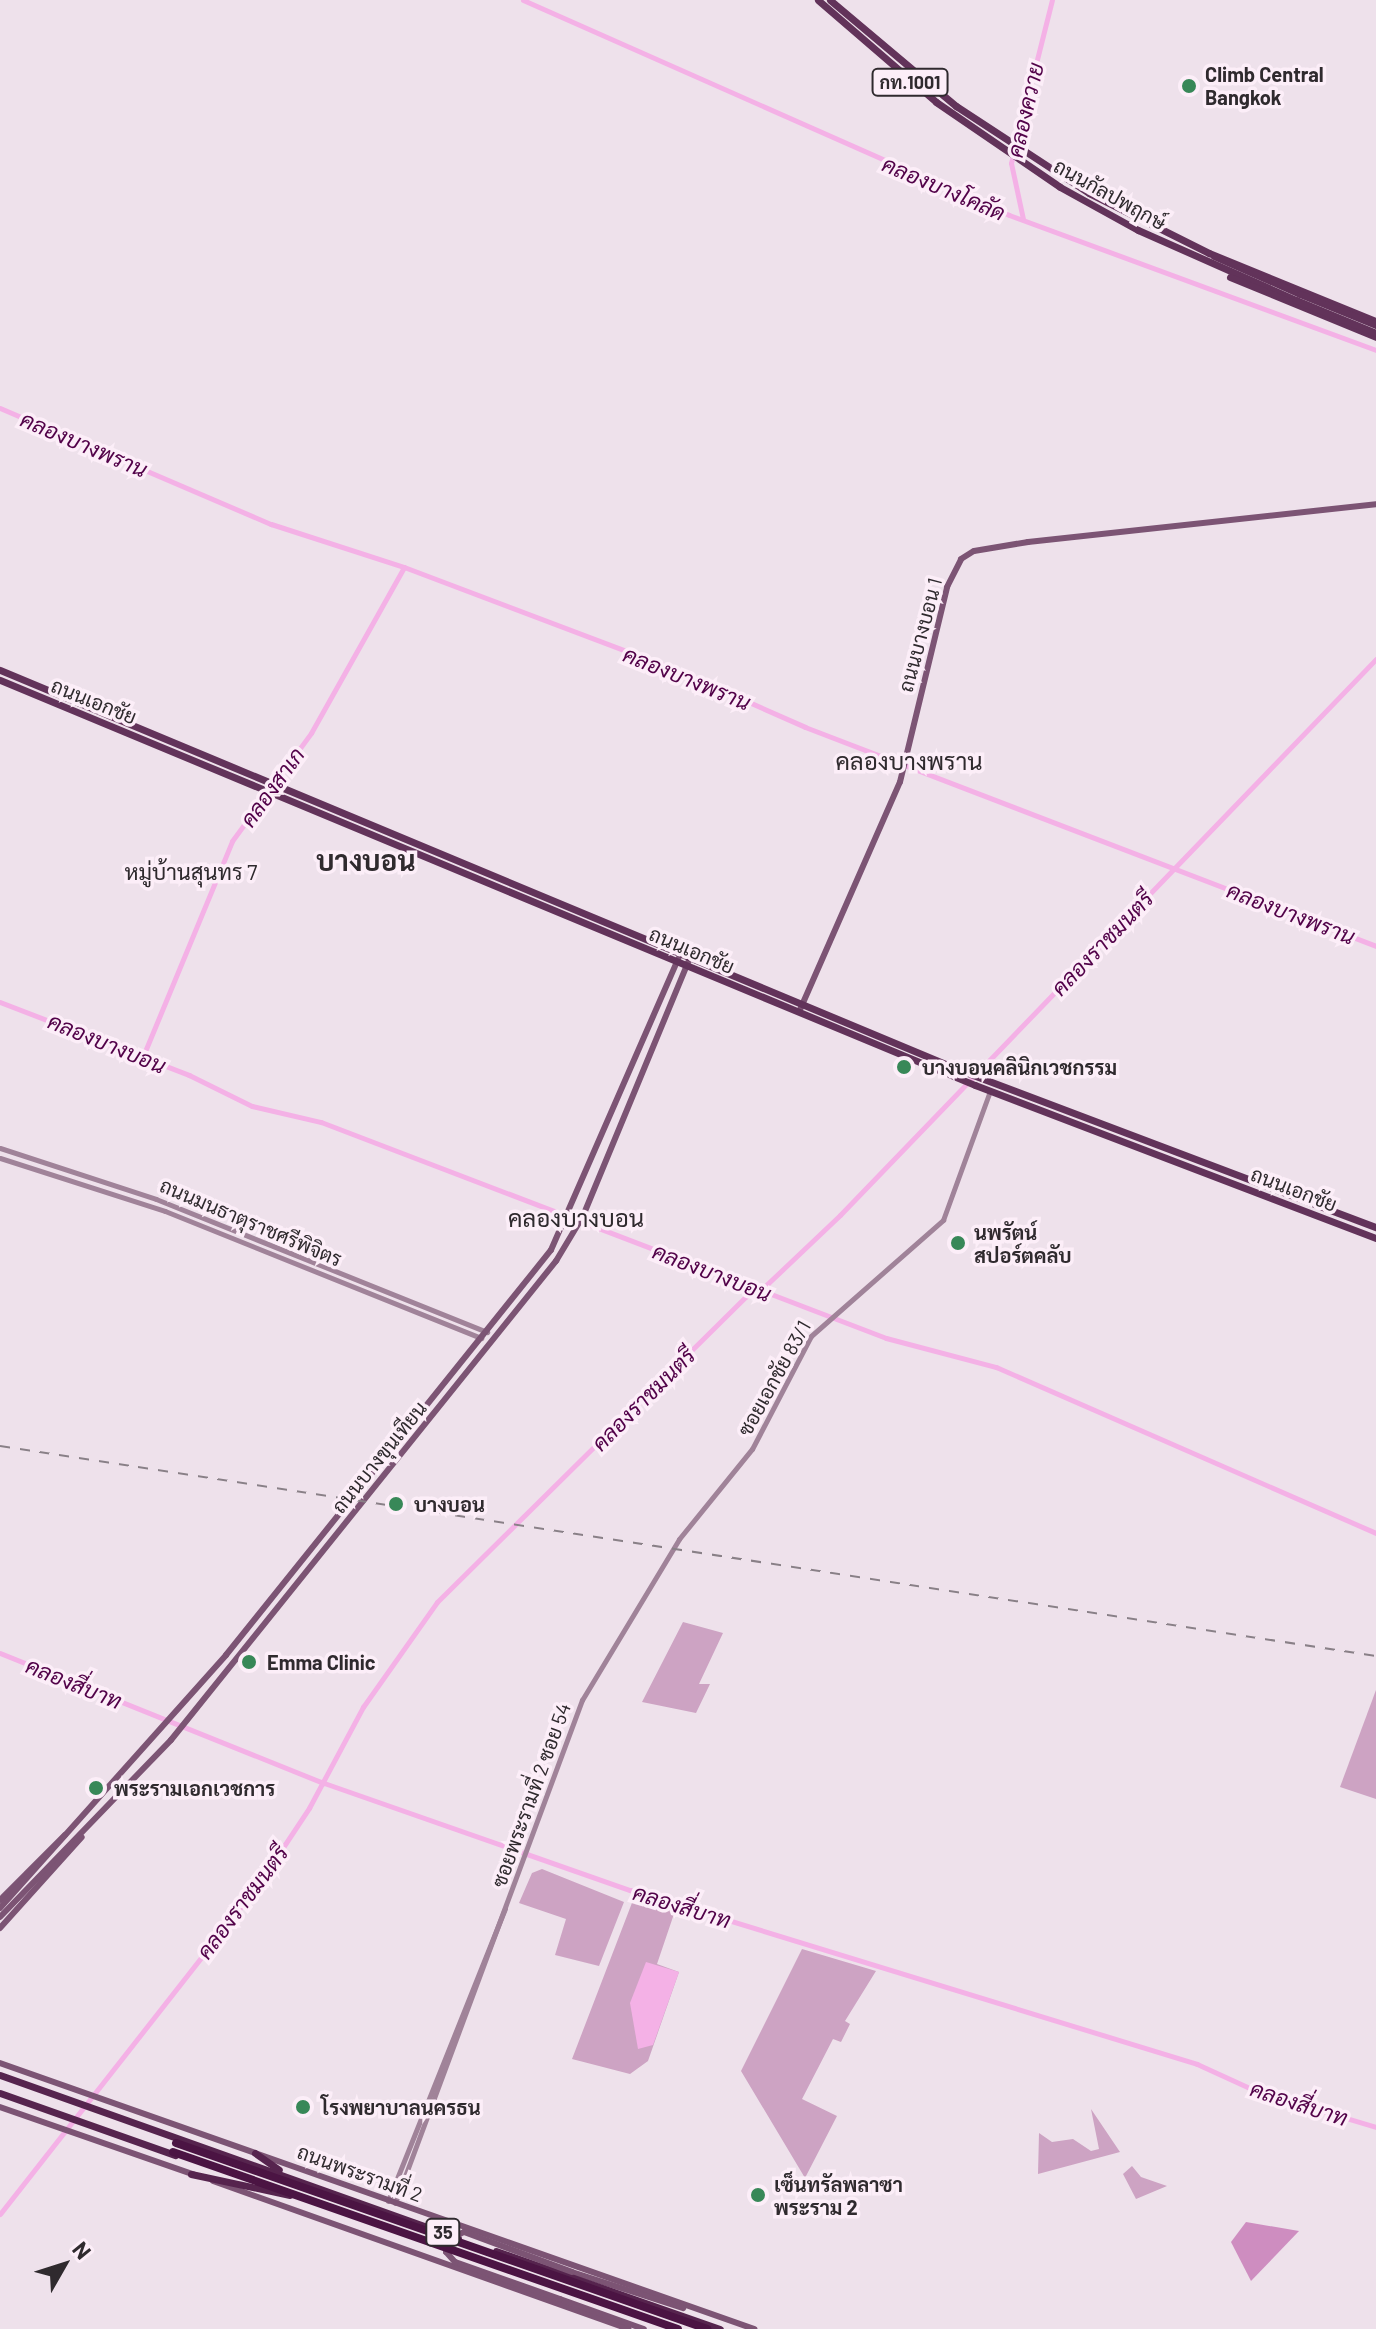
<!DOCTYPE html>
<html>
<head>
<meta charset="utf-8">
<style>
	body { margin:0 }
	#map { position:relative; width:1376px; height:2329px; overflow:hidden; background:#eee1eb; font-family:Barlow,Sarabun,sans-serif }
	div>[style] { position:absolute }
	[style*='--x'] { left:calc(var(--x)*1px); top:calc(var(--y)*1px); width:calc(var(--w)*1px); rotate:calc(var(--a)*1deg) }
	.green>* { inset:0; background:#cda3c3 }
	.forest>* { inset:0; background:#ce8dc0 }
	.water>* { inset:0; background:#f4b1e6 }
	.canal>* { height:5px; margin:-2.5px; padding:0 2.5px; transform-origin:2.5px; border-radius:2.5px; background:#f4b1e6 }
	.tertiary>* { height:5px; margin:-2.5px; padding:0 2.5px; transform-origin:2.5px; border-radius:2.5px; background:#a08399 }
	.secondary>* { height:6px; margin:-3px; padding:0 3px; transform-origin:3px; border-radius:3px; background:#7c5474 }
	.primary>* { height:7px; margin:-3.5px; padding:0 3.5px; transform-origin:3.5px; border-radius:3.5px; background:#62335a }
	.trunk>* { height:7px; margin:-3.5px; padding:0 3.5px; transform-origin:3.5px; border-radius:3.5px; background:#56244e }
	.rail>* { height:2px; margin-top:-1px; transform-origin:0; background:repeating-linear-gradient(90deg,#898087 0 10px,transparent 0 20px) }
	.secondary-bridge>* { height:6px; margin:-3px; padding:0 3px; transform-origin:3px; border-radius:3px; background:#7c5474 }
	.primary-bridge>* { height:7px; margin:-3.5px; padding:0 3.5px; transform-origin:3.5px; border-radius:3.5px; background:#62335a }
	.motorway-bridge>* { height:8px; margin:-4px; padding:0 4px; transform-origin:4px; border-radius:4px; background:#4b1443 }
	.dots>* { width:22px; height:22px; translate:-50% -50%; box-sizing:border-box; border:4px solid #fceef8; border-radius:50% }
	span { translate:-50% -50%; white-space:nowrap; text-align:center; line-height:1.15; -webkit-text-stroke:7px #fceef8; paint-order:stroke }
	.shield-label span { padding:2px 6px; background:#fceef8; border:2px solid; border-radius:6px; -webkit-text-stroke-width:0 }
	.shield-label { font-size:18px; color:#2f2a2e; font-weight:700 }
	.poi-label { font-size:20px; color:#2f2a2e; font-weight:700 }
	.left { translate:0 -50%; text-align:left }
	.street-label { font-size:20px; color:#2f2a2e }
	.water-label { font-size:22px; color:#520249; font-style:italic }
	.neighbourhood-label { font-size:22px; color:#2f2a2e }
	.quarter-label { font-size:24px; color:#2f2a2e }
	.district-label { font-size:28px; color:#2f2a2e; font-weight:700 }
	.north { position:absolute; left:24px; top:2225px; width:80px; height:80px; -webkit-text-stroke:6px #fceef8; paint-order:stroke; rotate:51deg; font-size:22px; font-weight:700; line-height:32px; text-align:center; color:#2f2a2e }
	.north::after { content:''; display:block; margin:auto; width:28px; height:36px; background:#2f2a2e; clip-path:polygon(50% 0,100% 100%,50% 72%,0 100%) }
</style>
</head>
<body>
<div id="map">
	<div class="green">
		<i style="clip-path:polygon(683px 1622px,723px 1633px,699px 1684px,710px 1684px,696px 1713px,642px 1702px)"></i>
		<i style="clip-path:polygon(1376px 1690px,1376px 1799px,1340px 1787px)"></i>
		<i style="clip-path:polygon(542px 1869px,624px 1902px,599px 1966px,555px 1955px,566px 1919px,519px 1903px,532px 1873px)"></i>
		<i style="clip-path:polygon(635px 1895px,676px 1908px,657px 1964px,679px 1972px,648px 2061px,630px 2074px,572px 2059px)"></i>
		<i style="clip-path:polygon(802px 1949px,876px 1971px,845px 2021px,850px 2024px,841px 2042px,833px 2039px,802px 2099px,837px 2116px,805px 2178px,741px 2071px)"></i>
		<i style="clip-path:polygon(1091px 2109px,1120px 2152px,1038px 2174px,1039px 2133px,1052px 2142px,1073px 2139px,1091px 2151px,1099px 2149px)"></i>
		<i style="clip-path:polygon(1132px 2166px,1141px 2177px,1167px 2186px,1136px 2199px,1123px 2174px)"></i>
	</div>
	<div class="forest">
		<i style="clip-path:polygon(1246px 2222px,1299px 2231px,1251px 2281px,1231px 2242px)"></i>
	</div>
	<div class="water">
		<i style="clip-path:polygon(646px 1962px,679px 1972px,653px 2045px,638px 2049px,630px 2003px)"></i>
	</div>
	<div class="canal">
		<i style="--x:523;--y:0;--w:531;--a:23.86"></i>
		<i style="--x:1009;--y:215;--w:391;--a:20.2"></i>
		<i style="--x:1023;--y:219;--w:57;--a:-102.1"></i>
		<i style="--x:1011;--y:163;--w:168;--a:-75.9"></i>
		<i style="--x:0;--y:408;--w:295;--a:23.2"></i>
		<i style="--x:271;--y:524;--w:140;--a:17.9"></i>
		<i style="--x:404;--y:567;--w:291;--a:20.7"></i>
		<i style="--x:676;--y:670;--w:141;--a:23.8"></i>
		<i style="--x:805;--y:727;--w:612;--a:20.98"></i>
		<i style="--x:0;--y:1002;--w:203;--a:21.1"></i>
		<i style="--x:189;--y:1075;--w:70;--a:26.2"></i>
		<i style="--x:252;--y:1106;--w:71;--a:13.1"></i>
		<i style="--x:321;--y:1122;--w:605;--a:20.92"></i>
		<i style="--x:886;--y:1338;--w:114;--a:14.8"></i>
		<i style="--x:996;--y:1367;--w:415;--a:23.6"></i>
		<i style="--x:141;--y:1061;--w:238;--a:-67.5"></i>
		<i style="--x:232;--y:841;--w:134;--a:-53.8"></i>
		<i style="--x:311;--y:733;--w:190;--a:-60.7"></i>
		<i style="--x:0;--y:1653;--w:349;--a:21.9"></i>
		<i style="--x:324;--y:1783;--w:324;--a:19.3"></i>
		<i style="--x:630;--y:1890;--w:593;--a:17.06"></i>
		<i style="--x:1197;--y:2064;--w:65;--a:24.6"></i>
		<i style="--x:1256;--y:2091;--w:125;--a:16.7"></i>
		<i style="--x:0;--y:2214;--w:422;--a:-51.9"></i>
		<i style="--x:260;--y:1882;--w:89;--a:-56.5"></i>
		<i style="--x:309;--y:1808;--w:115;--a:-61.9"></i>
		<i style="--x:363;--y:1707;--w:128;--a:-54.8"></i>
		<i style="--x:437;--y:1602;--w:433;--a:-44.7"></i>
		<i style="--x:745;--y:1297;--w:17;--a:-24"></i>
		<i style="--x:761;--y:1290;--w:109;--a:-43.5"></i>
		<i style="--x:840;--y:1215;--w:772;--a:-46.05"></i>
	</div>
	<div class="tertiary">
		<i style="--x:0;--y:1148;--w:164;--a:18.1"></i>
		<i style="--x:156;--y:1199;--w:357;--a:21.9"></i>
		<i style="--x:0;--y:1158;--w:173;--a:17.8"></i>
		<i style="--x:165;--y:1211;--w:341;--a:21.9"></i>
		<i style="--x:388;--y:2201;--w:315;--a:-68.2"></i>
		<i style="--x:395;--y:2203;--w:537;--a:-69.61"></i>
		<i style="--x:582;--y:1700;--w:188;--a:-58.9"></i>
		<i style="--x:679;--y:1539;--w:116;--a:-51"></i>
		<i style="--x:752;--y:1449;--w:127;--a:-62.4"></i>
		<i style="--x:811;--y:1336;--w:176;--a:-41.3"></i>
		<i style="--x:943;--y:1220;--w:137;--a:-70"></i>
	</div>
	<div class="secondary">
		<i style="--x:799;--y:1012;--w:251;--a:-66.3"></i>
		<i style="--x:900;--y:782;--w:201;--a:-76.4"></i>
		<i style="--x:947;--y:587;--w:31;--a:-63"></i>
		<i style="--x:961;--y:559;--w:15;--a:-32"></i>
		<i style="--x:974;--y:551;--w:55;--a:-9.5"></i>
		<i style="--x:1028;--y:542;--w:350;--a:-6.2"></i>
		<i style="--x:0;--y:1900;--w:92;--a:-45"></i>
		<i style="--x:0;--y:1908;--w:339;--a:-48.2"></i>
		<i style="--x:226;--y:1655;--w:519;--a:-51.25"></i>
		<i style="--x:551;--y:1250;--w:318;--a:-66.4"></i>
		<i style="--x:0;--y:1917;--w:246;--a:-46"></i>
		<i style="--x:171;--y:1740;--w:615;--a:-51.21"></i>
		<i style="--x:556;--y:1261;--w:52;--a:-59"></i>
		<i style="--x:583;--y:1216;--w:275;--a:-67.5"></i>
		<i style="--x:0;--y:1928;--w:122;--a:-48"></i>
		<i style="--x:0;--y:2063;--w:800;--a:19.43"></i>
		<i style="--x:0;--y:2107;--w:207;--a:19.2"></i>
		<i style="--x:213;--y:2181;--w:441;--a:19.6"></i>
		<i style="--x:572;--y:2272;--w:117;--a:18"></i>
		<i style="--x:560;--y:2299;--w:89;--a:19.7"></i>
	</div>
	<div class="primary">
		<i style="--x:818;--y:0;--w:156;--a:40.8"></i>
		<i style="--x:936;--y:102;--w:150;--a:34.4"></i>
		<i style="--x:1060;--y:187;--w:89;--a:28.9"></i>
		<i style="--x:1138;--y:230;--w:173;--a:23.9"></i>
		<i style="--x:830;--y:0;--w:165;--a:40.1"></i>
		<i style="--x:956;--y:106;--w:159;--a:33.2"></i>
		<i style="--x:1089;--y:193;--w:134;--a:26.6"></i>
		<i style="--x:1209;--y:253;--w:180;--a:22.2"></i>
		<i style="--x:1214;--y:256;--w:94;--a:23.8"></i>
		<i style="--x:1230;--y:277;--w:158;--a:22.3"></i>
		<i style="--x:0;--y:670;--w:1045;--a:22.62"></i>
		<i style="--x:965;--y:1072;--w:439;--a:20.7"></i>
		<i style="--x:0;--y:680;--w:1056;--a:22.56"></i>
		<i style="--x:975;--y:1085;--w:429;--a:20.9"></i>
	</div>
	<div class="trunk">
		<i style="--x:0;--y:2075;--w:486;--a:19.6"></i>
		<i style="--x:0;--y:2093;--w:186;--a:19.5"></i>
		<i style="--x:255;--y:2153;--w:29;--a:35"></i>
		<i style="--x:191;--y:2174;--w:101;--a:12"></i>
		<i style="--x:496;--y:2251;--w:237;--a:19.2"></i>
	</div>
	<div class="rail">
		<i style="--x:0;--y:1446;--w:1392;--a:8.68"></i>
	</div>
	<div class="secondary-bridge">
		<i style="--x:560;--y:2299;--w:111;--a:-160.6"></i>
		<i style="--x:455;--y:2262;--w:13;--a:-132"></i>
		<i style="--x:446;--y:2252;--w:12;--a:-81"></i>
		<i style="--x:448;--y:2240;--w:18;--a:-27"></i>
		<i style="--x:464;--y:2232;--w:115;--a:20.3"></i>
	</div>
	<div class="primary-bridge">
		<i style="--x:1300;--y:294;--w:82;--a:22.2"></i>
		<i style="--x:1296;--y:300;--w:87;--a:22.4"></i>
	</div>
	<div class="motorway-bridge">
		<i style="--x:176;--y:2143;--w:563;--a:19.3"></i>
		<i style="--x:173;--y:2152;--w:535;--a:19.32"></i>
	</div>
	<div class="dots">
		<i style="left:1189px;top:86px;background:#388858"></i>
		<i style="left:904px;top:1067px;background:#388858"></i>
		<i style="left:958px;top:1243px;background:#388858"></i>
		<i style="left:396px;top:1504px;background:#388858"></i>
		<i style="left:249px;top:1662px;background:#388858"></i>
		<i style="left:96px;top:1788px;background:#388858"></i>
		<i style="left:303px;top:2107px;background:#388858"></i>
		<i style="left:758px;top:2195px;background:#388858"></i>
	</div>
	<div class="shield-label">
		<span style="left:910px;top:82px">กท.1001</span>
		<span style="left:443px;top:2232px">35</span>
	</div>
	<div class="poi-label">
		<span class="left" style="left:1205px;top:86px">Climb Central<br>Bangkok</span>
		<span class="left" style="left:922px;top:1067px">บางบอนคลินิกเวชกรรม</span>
		<span class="left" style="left:974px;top:1244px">นพรัตน์<br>สปอร์ตคลับ</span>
		<span class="left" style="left:414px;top:1504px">บางบอน</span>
		<span class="left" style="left:267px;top:1662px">Emma Clinic</span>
		<span class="left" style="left:114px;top:1788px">พระรามเอกเวชการ</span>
		<span class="left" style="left:321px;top:2107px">โรงพยาบาลนครธน</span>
		<span class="left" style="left:774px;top:2196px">เซ็นทรัลพลาซา<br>พระราม 2</span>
	</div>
	<div class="street-label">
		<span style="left:1110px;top:194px;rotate:29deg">ถนนกัลปพฤกษ์</span>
		<span style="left:920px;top:635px;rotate:-75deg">ถนนบางบอน 1</span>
		<span style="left:94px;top:701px;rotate:22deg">ถนนเอกชัย</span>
		<span style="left:692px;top:950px;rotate:23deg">ถนนเอกชัย</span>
		<span style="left:1294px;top:1189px;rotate:21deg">ถนนเอกชัย</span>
		<span style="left:251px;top:1222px;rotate:23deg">ถนนมนธาตุราชศรีพิจิตร</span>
		<span style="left:774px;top:1378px;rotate:-61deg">ซอยเอกชัย 83/1</span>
		<span style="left:379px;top:1457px;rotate:-51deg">ถนนบางขุนเทียน</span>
		<span style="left:531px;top:1795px;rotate:-70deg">ซอยพระรามที่ 2 ซอย 54</span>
		<span style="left:360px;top:2173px;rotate:20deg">ถนนพระรามที่ 2</span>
	</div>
	<div class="water-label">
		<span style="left:1025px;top:110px;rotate:-77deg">คลองควาย</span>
		<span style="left:944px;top:188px;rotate:23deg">คลองบางโคลัด</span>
		<span style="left:84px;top:444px;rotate:23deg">คลองบางพราน</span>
		<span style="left:687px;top:678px;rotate:22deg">คลองบางพราน</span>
		<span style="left:272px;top:787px;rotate:-54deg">คลองสาเก</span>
		<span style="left:1291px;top:913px;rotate:21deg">คลองบางพราน</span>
		<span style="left:1102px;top:943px;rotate:-46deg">คลองราชมนตรี</span>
		<span style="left:107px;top:1043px;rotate:22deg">คลองบางบอน</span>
		<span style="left:712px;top:1272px;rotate:21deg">คลองบางบอน</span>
		<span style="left:643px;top:1399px;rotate:-45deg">คลองราชมนตรี</span>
		<span style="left:74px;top:1683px;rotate:22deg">คลองสี่บาท</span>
		<span style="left:242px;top:1902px;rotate:-53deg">คลองราชมนตรี</span>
		<span style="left:682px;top:1906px;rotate:17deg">คลองสี่บาท</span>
		<span style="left:1299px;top:2103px;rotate:18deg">คลองสี่บาท</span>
	</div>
	<div class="neighbourhood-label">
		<span style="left:191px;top:872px">หมู่บ้านสุนทร 7</span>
	</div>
	<div class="quarter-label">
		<span style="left:909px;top:761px">คลองบางพราน</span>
		<span style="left:576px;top:1218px">คลองบางบอน</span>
	</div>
	<div class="district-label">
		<span style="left:366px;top:860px">บางบอน</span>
	</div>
	<div class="north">N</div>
</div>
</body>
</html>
